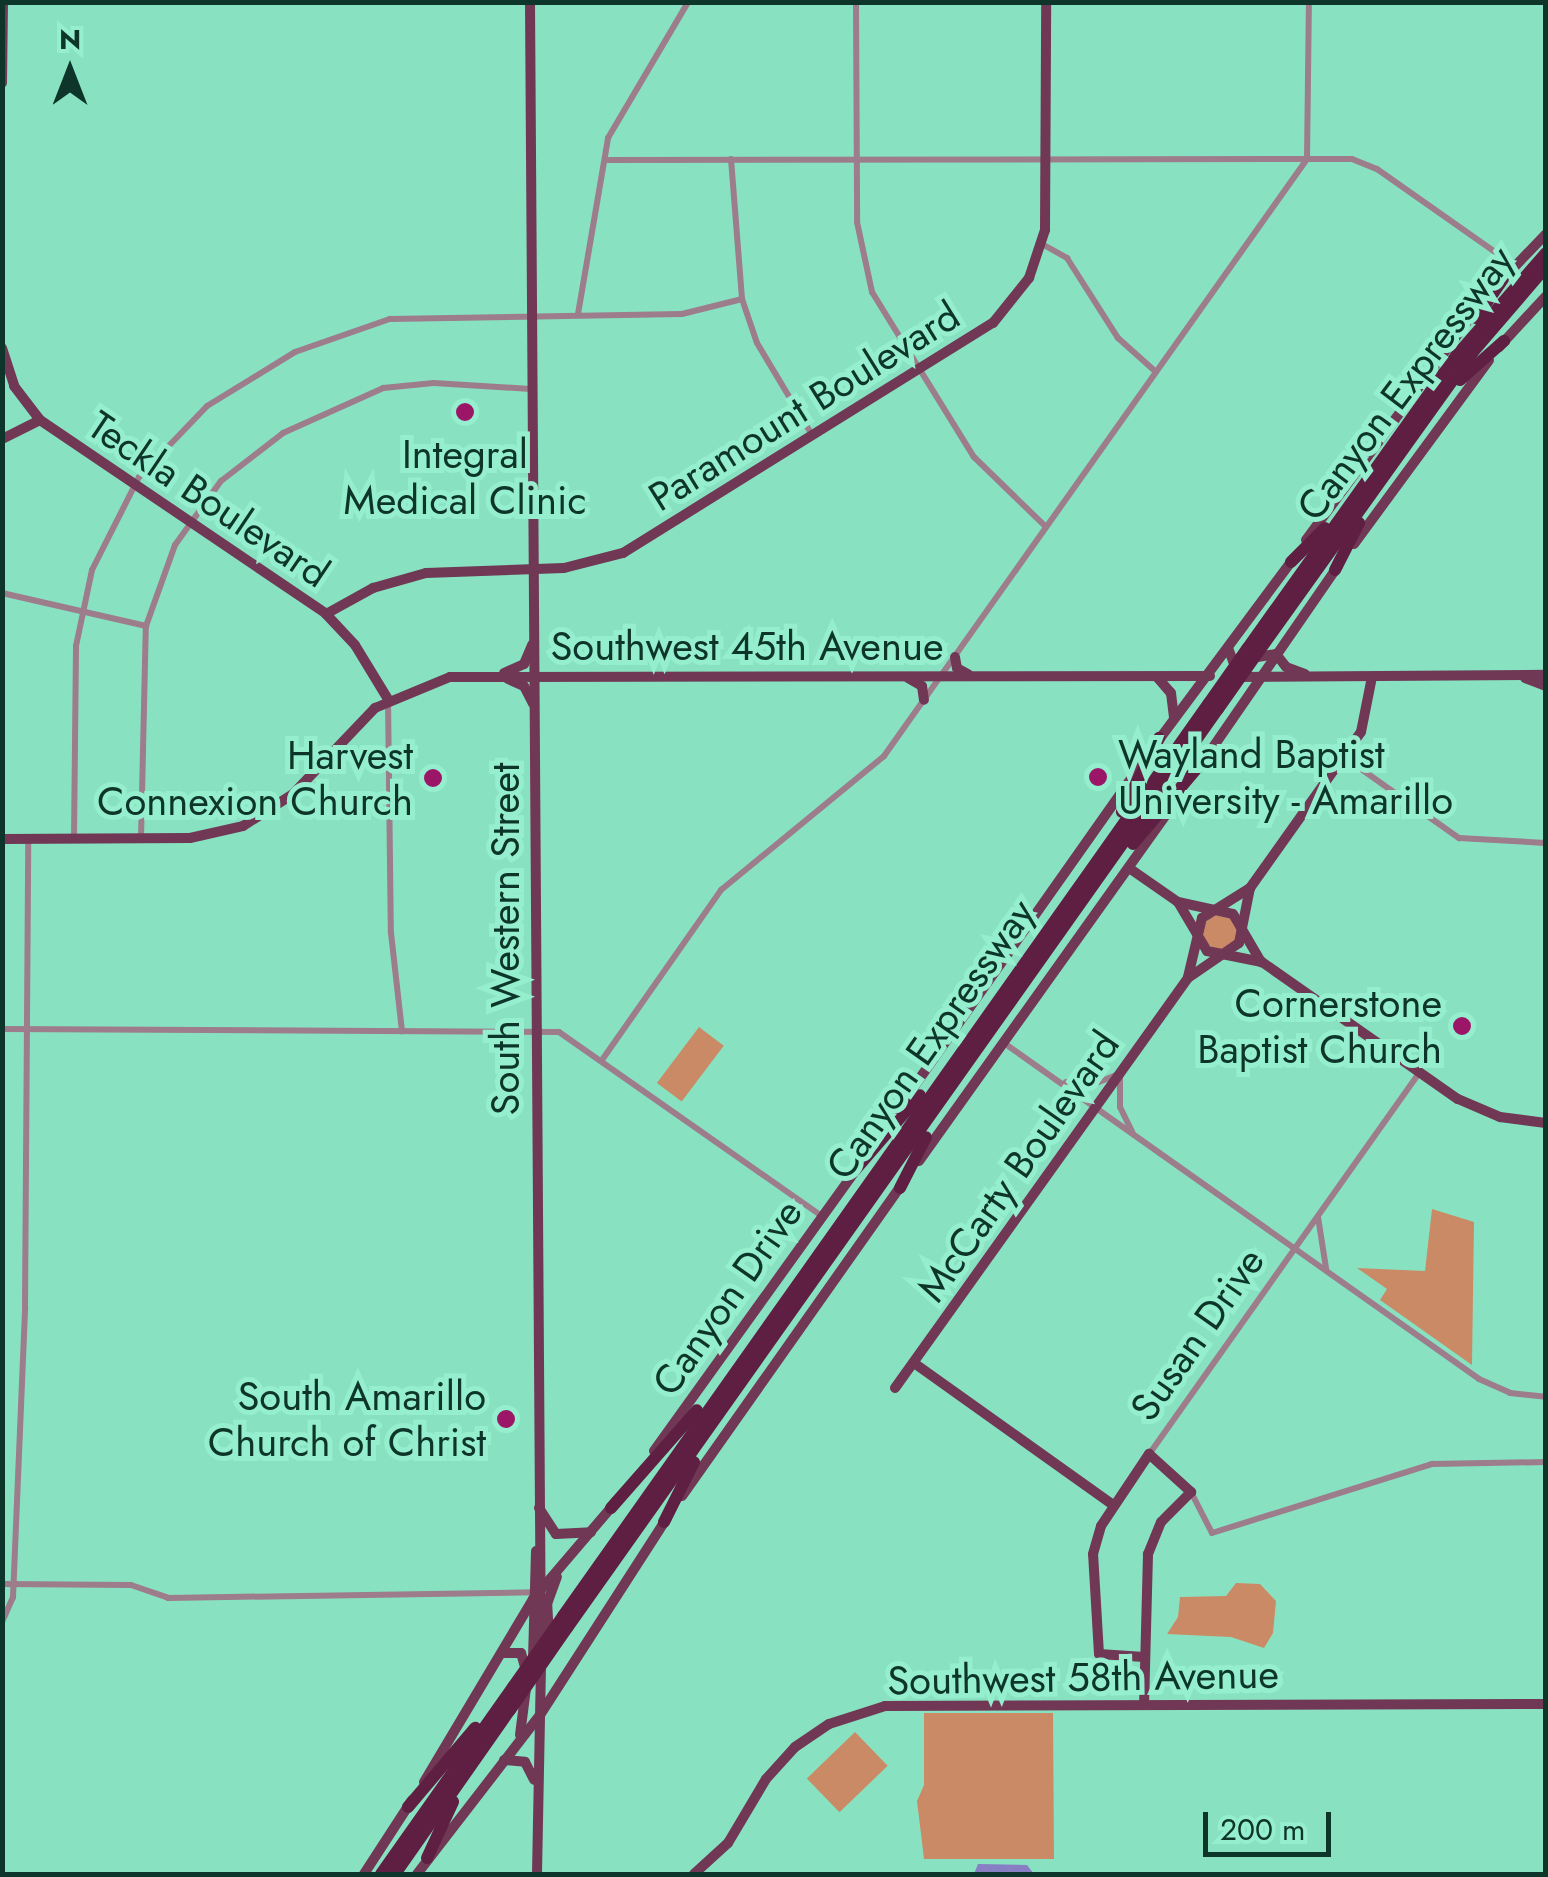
<!DOCTYPE html>
<html>
<head>
<meta charset="utf-8">
<style>
	body { margin:0 }
	#map { position:relative; width:1548px; height:1877px; overflow:hidden; background:#88e2c2; font-family:Jost,sans-serif }
	div>[style] { position:absolute }
	[style*='--x'] { left:calc(var(--x)*1px); top:calc(var(--y)*1px); width:calc(var(--w)*1px); rotate:calc(var(--a)*1deg) }
	.green>* { inset:0; background:#cb8a66; transform-origin:0 0 }
	.round { border-radius:50% }
	.water>* { inset:0; background:#887ec3 }
	.minor>* { height:6px; margin:-3px; padding:0 3px; transform-origin:3px; border-radius:3px; background:#9d7c8b }
	.major>* { height:10px; margin:-5px; padding:0 5px; transform-origin:5px; border-radius:5px; background:#713855 }
	.highway>* { height:12px; margin:-6px; padding:0 6px; transform-origin:6px; border-radius:6px; background:#5f1f42 }
	.highway-bridge>* { height:12px; margin:-6px; padding:0 6px; transform-origin:6px; border-radius:6px; background:#5f1f42 }
	.dots>* { width:28px; height:28px; translate:-50% -50%; box-sizing:border-box; border:5px solid #95efcf; border-radius:50% }
	span { translate:-50% -50%; white-space:nowrap; text-align:center; line-height:1.15; -webkit-text-stroke:10px #95efcf; paint-order:stroke }
	.street-label { font-size:40px; color:#0e3529 }
	.poi-label { font-size:40px; color:#0e3529 }
	.left { translate:0 -50%; text-align:left }
	.right { translate:-100% -50%; text-align:right }
	.frame { position:absolute; inset:0; border:5px solid #0e3529; pointer-events:none }
	.north { position:absolute; left:20px; top:20px; width:100px; height:100px; -webkit-text-stroke:8px #95efcf; paint-order:stroke; rotate:0deg; font-size:28px; font-weight:700; line-height:40px; text-align:center; color:#0e3529 }
	.north::after { content:''; display:block; margin:auto; width:35px; height:45px; background:#0e3529; clip-path:polygon(50% 0,100% 100%,50% 72%,0 100%) }
	.scale { position:absolute; left:1203px; top:1812px; width:128px; height:45px; box-sizing:border-box; border:5px solid #0e3529; border-top:0; padding-left:12px; font-size:30px; line-height:35px; white-space:nowrap; color:#0e3529; -webkit-text-stroke:8px #95efcf; paint-order:stroke }
</style>
</head>
<body>
<div id="map">
	<div class="green">
		<i class="round" style="left:1203px;top:915px;width:34px;height:34px"></i>
		<i style="left:699px;top:1027px;width:31px;height:70px;rotate:37deg"></i>
		<i style="clip-path:polygon(1432px 1209px,1474px 1222px,1472px 1365px,1380px 1300px,1387px 1289px,1357px 1268px,1425px 1271px)"></i>
		<i style="clip-path:polygon(1236px 1583px,1260px 1584px,1276px 1601px,1273px 1633px,1264px 1648px,1231px 1637px,1167px 1634px,1178px 1617px,1180px 1597px,1226px 1596px)"></i>
		<i style="clip-path:polygon(924px 1713px,1053px 1713px,1054px 1859px,924px 1859px,917px 1801px,924px 1785px)"></i>
		<i style="left:855px;top:1732px;width:47px;height:67px;rotate:46deg"></i>
	</div>
	<div class="water">
		<i style="clip-path:polygon(978px 1864px,1027px 1865px,1034px 1874px,974px 1874px)"></i>
	</div>
	<div class="minor">
		<i style="--x:856;--y:2;--w:220;--a:89.7"></i>
		<i style="--x:857;--y:222;--w:72;--a:77.9"></i>
		<i style="--x:872;--y:292;--w:194;--a:58.3"></i>
		<i style="--x:974;--y:457;--w:100;--a:44.2"></i>
		<i style="--x:731;--y:159;--w:140;--a:85.5"></i>
		<i style="--x:742;--y:299;--w:46;--a:71.2"></i>
		<i style="--x:757;--y:343;--w:107;--a:59.1"></i>
		<i style="--x:605;--y:160;--w:747;--a:-0.08"></i>
		<i style="--x:1352;--y:159;--w:27;--a:22"></i>
		<i style="--x:1377;--y:169;--w:169;--a:35.1"></i>
		<i style="--x:1042;--y:244;--w:29;--a:29"></i>
		<i style="--x:1067;--y:258;--w:95;--a:57.5"></i>
		<i style="--x:1118;--y:338;--w:51;--a:41.8"></i>
		<i style="--x:578;--y:314;--w:179;--a:-80.3"></i>
		<i style="--x:608;--y:138;--w:158;--a:-59.5"></i>
		<i style="--x:2;--y:593;--w:148;--a:12.9"></i>
		<i style="--x:388;--y:699;--w:234;--a:89.3"></i>
		<i style="--x:391;--y:933;--w:99;--a:83.6"></i>
		<i style="--x:1344;--y:757;--w:141;--a:35.2"></i>
		<i style="--x:1459;--y:838;--w:87;--a:3.3"></i>
		<i style="--x:74;--y:839;--w:193;--a:-89.4"></i>
		<i style="--x:76;--y:646;--w:78;--a:-78.1"></i>
		<i style="--x:92;--y:570;--w:104;--a:-63.2"></i>
		<i style="--x:139;--y:477;--w:98;--a:-46.2"></i>
		<i style="--x:207;--y:406;--w:103;--a:-31.5"></i>
		<i style="--x:295;--y:352;--w:101;--a:-19.2"></i>
		<i style="--x:390;--y:319;--w:292;--a:-1"></i>
		<i style="--x:682;--y:314;--w:62;--a:-14"></i>
		<i style="--x:141;--y:839;--w:213;--a:-88.7"></i>
		<i style="--x:146;--y:626;--w:86;--a:-70.3"></i>
		<i style="--x:175;--y:545;--w:79;--a:-54.3"></i>
		<i style="--x:221;--y:481;--w:78;--a:-37.7"></i>
		<i style="--x:283;--y:433;--w:110;--a:-24.2"></i>
		<i style="--x:383;--y:388;--w:51;--a:-5.6"></i>
		<i style="--x:434;--y:383;--w:97;--a:3.5"></i>
		<i style="--x:2;--y:1029;--w:557;--a:0.31"></i>
		<i style="--x:559;--y:1032;--w:321;--a:35"></i>
		<i style="--x:1004;--y:1043;--w:582;--a:35.27"></i>
		<i style="--x:1479;--y:1379;--w:34;--a:24"></i>
		<i style="--x:1510;--y:1393;--w:36;--a:6"></i>
		<i style="--x:602;--y:1060;--w:208;--a:-55"></i>
		<i style="--x:721;--y:890;--w:211;--a:-39.4"></i>
		<i style="--x:884;--y:756;--w:732;--a:-54.68"></i>
		<i style="--x:1307;--y:159;--w:157;--a:-89.3"></i>
		<i style="--x:1120;--y:1078;--w:29;--a:90"></i>
		<i style="--x:1120;--y:1107;--w:28;--a:64"></i>
		<i style="--x:1066;--y:1082;--w:28;--a:4"></i>
		<i style="--x:1094;--y:1084;--w:24;--a:-22"></i>
		<i style="--x:1318;--y:1217;--w:52;--a:81.1"></i>
		<i style="--x:1150;--y:1453;--w:466;--a:-54.7"></i>
		<i style="--x:1191;--y:1492;--w:46;--a:62.9"></i>
		<i style="--x:1212;--y:1533;--w:231;--a:-17.4"></i>
		<i style="--x:1432;--y:1464;--w:114;--a:-1"></i>
		<i style="--x:2;--y:1584;--w:129;--a:0.4"></i>
		<i style="--x:131;--y:1585;--w:39;--a:19"></i>
		<i style="--x:168;--y:1598;--w:367;--a:-0.9"></i>
		<i style="--x:2;--y:1622;--w:27;--a:-66"></i>
		<i style="--x:13;--y:1597;--w:290;--a:-87.6"></i>
		<i style="--x:25;--y:1307;--w:468;--a:-89.6"></i>
	</div>
	<div class="major">
		<i style="--x:530;--y:2;--w:1644;--a:89.62"></i>
		<i style="--x:2;--y:83;--w:81;--a:-89.3"></i>
		<i style="--x:1498;--y:284;--w:69;--a:-46.2"></i>
		<i style="--x:1499;--y:347;--w:69;--a:-47.3"></i>
		<i style="--x:2;--y:348;--w:40;--a:72"></i>
		<i style="--x:14;--y:386;--w:43;--a:52.6"></i>
		<i style="--x:40;--y:420;--w:346;--a:34.1"></i>
		<i style="--x:326;--y:614;--w:42;--a:46.9"></i>
		<i style="--x:355;--y:645;--w:63;--a:58.6"></i>
		<i style="--x:2;--y:439;--w:42;--a:-26.6"></i>
		<i style="--x:1306;--y:540;--w:288;--a:-53.6"></i>
		<i style="--x:1354;--y:544;--w:228;--a:-53.7"></i>
		<i style="--x:326;--y:614;--w:54;--a:-29"></i>
		<i style="--x:373;--y:588;--w:55;--a:-15.8"></i>
		<i style="--x:426;--y:573;--w:138;--a:-2.1"></i>
		<i style="--x:564;--y:568;--w:61;--a:-14.3"></i>
		<i style="--x:623;--y:553;--w:436;--a:-31.9"></i>
		<i style="--x:993;--y:323;--w:58;--a:-51.3"></i>
		<i style="--x:1029;--y:278;--w:51;--a:-71.6"></i>
		<i style="--x:1045;--y:230;--w:228;--a:-89.7"></i>
		<i style="--x:1228;--y:648;--w:14;--a:69"></i>
		<i style="--x:1233;--y:661;--w:44;--a:-9.2"></i>
		<i style="--x:1276;--y:654;--w:16;--a:52"></i>
		<i style="--x:1286;--y:667;--w:20;--a:20"></i>
		<i style="--x:955;--y:657;--w:11;--a:80"></i>
		<i style="--x:957;--y:668;--w:13;--a:29"></i>
		<i style="--x:504;--y:673;--w:22;--a:-24"></i>
		<i style="--x:524;--y:664;--w:21;--a:-67"></i>
		<i style="--x:1157;--y:677;--w:21;--a:49"></i>
		<i style="--x:1171;--y:693;--w:25;--a:83"></i>
		<i style="--x:1237;--y:677;--w:309;--a:-0.4"></i>
		<i style="--x:908;--y:678;--w:16;--a:30"></i>
		<i style="--x:922;--y:686;--w:14;--a:82"></i>
		<i style="--x:1525;--y:678;--w:22;--a:21"></i>
		<i style="--x:508;--y:679;--w:17;--a:24"></i>
		<i style="--x:524;--y:686;--w:20;--a:63"></i>
		<i style="--x:1158;--y:741;--w:228;--a:-53.4"></i>
		<i style="--x:1200;--y:766;--w:243;--a:-55.4"></i>
		<i style="--x:2;--y:839;--w:188;--a:-0.3"></i>
		<i style="--x:190;--y:838;--w:54;--a:-12.8"></i>
		<i style="--x:243;--y:826;--w:59;--a:-32.6"></i>
		<i style="--x:293;--y:794;--w:119;--a:-46.4"></i>
		<i style="--x:375;--y:708;--w:81;--a:-22.5"></i>
		<i style="--x:450;--y:677;--w:760;--a:-0.08"></i>
		<i style="--x:1129;--y:868;--w:60;--a:34.8"></i>
		<i style="--x:1178;--y:902;--w:56;--a:12.3"></i>
		<i style="--x:1233;--y:914;--w:56;--a:59.7"></i>
		<i style="--x:1178;--y:902;--w:57;--a:59.4"></i>
		<i style="--x:1207;--y:951;--w:56;--a:11.3"></i>
		<i style="--x:1262;--y:962;--w:239;--a:35"></i>
		<i style="--x:1458;--y:1099;--w:46;--a:23.2"></i>
		<i style="--x:1500;--y:1117;--w:46;--a:7.4"></i>
		<i style="--x:1188;--y:977;--w:61;--a:-76.7"></i>
		<i style="--x:1202;--y:918;--w:57;--a:-32"></i>
		<i style="--x:1250;--y:888;--w:191;--a:-54.6"></i>
		<i style="--x:1361;--y:732;--w:56;--a:-78.7"></i>
		<i style="--x:884;--y:1129;--w:443;--a:-54.8"></i>
		<i style="--x:919;--y:1161;--w:437;--a:-54.5"></i>
		<i style="--x:914;--y:1363;--w:244;--a:35.5"></i>
		<i style="--x:895;--y:1388;--w:504;--a:-54.45"></i>
		<i style="--x:1188;--y:978;--w:62;--a:-34.5"></i>
		<i style="--x:1239;--y:943;--w:56;--a:-78.7"></i>
		<i style="--x:654;--y:1451;--w:348;--a:-54.3"></i>
		<i style="--x:682;--y:1496;--w:383;--a:-54.8"></i>
		<i style="--x:539;--y:1508;--w:31;--a:57"></i>
		<i style="--x:556;--y:1534;--w:35;--a:-3"></i>
		<i style="--x:549;--y:1638;--w:34;--a:-93"></i>
		<i style="--x:547;--y:1604;--w:29;--a:-70"></i>
		<i style="--x:503;--y:1653;--w:18;--a:0"></i>
		<i style="--x:521;--y:1653;--w:19;--a:74"></i>
		<i style="--x:1144;--y:1657;--w:45;--a:-176.2"></i>
		<i style="--x:1099;--y:1654;--w:100;--a:-93.4"></i>
		<i style="--x:1093;--y:1554;--w:29;--a:-74"></i>
		<i style="--x:1101;--y:1526;--w:87;--a:-56.3"></i>
		<i style="--x:1149;--y:1454;--w:57;--a:42.1"></i>
		<i style="--x:1191;--y:1492;--w:42;--a:135"></i>
		<i style="--x:1161;--y:1522;--w:35;--a:112"></i>
		<i style="--x:1148;--y:1554;--w:151;--a:91.5"></i>
		<i style="--x:533;--y:1659;--w:108;--a:-88.4"></i>
		<i style="--x:520;--y:1735;--w:47;--a:-82.7"></i>
		<i style="--x:504;--y:1760;--w:21;--a:5"></i>
		<i style="--x:525;--y:1762;--w:20;--a:63"></i>
		<i style="--x:424;--y:1782;--w:213;--a:-59.2"></i>
		<i style="--x:533;--y:1599;--w:125;--a:-49.5"></i>
		<i style="--x:364;--y:1874;--w:88;--a:-57"></i>
		<i style="--x:417;--y:1874;--w:201;--a:-52.3"></i>
		<i style="--x:540;--y:1715;--w:234;--a:-57.2"></i>
		<i style="--x:537;--y:1874;--w:206;--a:-88.9"></i>
		<i style="--x:694;--y:1874;--w:46;--a:-42.4"></i>
		<i style="--x:728;--y:1843;--w:74;--a:-59.3"></i>
		<i style="--x:766;--y:1779;--w:43;--a:-47.8"></i>
		<i style="--x:795;--y:1747;--w:41;--a:-34.1"></i>
		<i style="--x:829;--y:1724;--w:59;--a:-17.8"></i>
		<i style="--x:885;--y:1706;--w:661;--a:-0.17"></i>
	</div>
	<div class="highway">
		<i style="--x:1476;--y:318;--w:47;--a:-55.3"></i>
		<i style="--x:1460;--y:380;--w:59;--a:-41.6"></i>
		<i style="--x:1291;--y:562;--w:48;--a:-45"></i>
		<i style="--x:1335;--y:570;--w:53;--a:-62.9"></i>
		<i style="--x:1247;--y:649;--w:361;--a:-54.5"></i>
		<i style="--x:1457;--y:355;--w:135;--a:-48.9"></i>
		<i style="--x:1256;--y:655;--w:371;--a:-54.4"></i>
		<i style="--x:1472;--y:353;--w:113;--a:-49.3"></i>
		<i style="--x:1122;--y:812;--w:83;--a:-63.4"></i>
		<i style="--x:1133;--y:844;--w:110;--a:-49.8"></i>
		<i style="--x:855;--y:1170;--w:99;--a:-49.1"></i>
		<i style="--x:900;--y:1188;--w:57;--a:-63"></i>
		<i style="--x:611;--y:1508;--w:130;--a:-48.7"></i>
		<i style="--x:664;--y:1522;--w:67;--a:-63.4"></i>
		<i style="--x:563;--y:1616;--w:1118;--a:-54.72"></i>
		<i style="--x:567;--y:1628;--w:1126;--a:-54.69"></i>
		<i style="--x:408;--y:1807;--w:104;--a:-49.7"></i>
		<i style="--x:427;--y:1858;--w:62;--a:-65.1"></i>
		<i style="--x:381;--y:1874;--w:229;--a:-54.8"></i>
		<i style="--x:395;--y:1874;--w:200;--a:-55"></i>
	</div>
	<div class="highway-bridge">
		<i style="--x:1209;--y:703;--w:66;--a:-54.9"></i>
		<i style="--x:1218;--y:709;--w:66;--a:-54.9"></i>
		<i style="--x:513;--y:1687;--w:87;--a:-54.8"></i>
		<i style="--x:510;--y:1710;--w:100;--a:-55.2"></i>
	</div>
	<div class="dots">
		<i style="left:465px;top:412px;background:#9c1668"></i>
		<i style="left:1098px;top:777px;background:#9c1668"></i>
		<i style="left:433px;top:778px;background:#9c1668"></i>
		<i style="left:1462px;top:1026px;background:#9c1668"></i>
		<i style="left:506px;top:1419px;background:#9c1668"></i>
	</div>
	<div class="street-label">
		<span style="left:1405px;top:383px;rotate:-53deg">Canyon Expressway</span>
		<span style="left:804px;top:406px;rotate:-32deg">Paramount Boulevard</span>
		<span style="left:209px;top:499px;rotate:34deg">Teckla Boulevard</span>
		<span style="left:747px;top:646px">Southwest 45th Avenue</span>
		<span style="left:505px;top:939px;rotate:-90deg">South Western Street</span>
		<span style="left:930px;top:1039px;rotate:-55deg">Canyon Expressway</span>
		<span style="left:1018px;top:1166px;rotate:-55deg">McCarty Boulevard</span>
		<span style="left:727px;top:1297px;rotate:-55deg">Canyon Drive</span>
		<span style="left:1197px;top:1334px;rotate:-55deg">Susan Drive</span>
		<span style="left:1083px;top:1677px;rotate:-1deg">Southwest 58th Avenue</span>
	</div>
	<div class="poi-label">
		<span style="left:465px;top:477px">Integral<br>Medical Clinic</span>
		<span class="left" style="left:1118px;top:777px">Wayland Baptist<br>University - Amarillo</span>
		<span class="right" style="left:413px;top:778px">Harvest<br>Connexion Church</span>
		<span class="right" style="left:1442px;top:1026px">Cornerstone<br>Baptist Church</span>
		<span class="right" style="left:486px;top:1419px">South Amarillo<br>Church of Christ</span>
	</div>
	<div class="frame"></div>
	<div class="north">N</div>
	<div class="scale">200 m</div>
</div>
</body>
</html>
